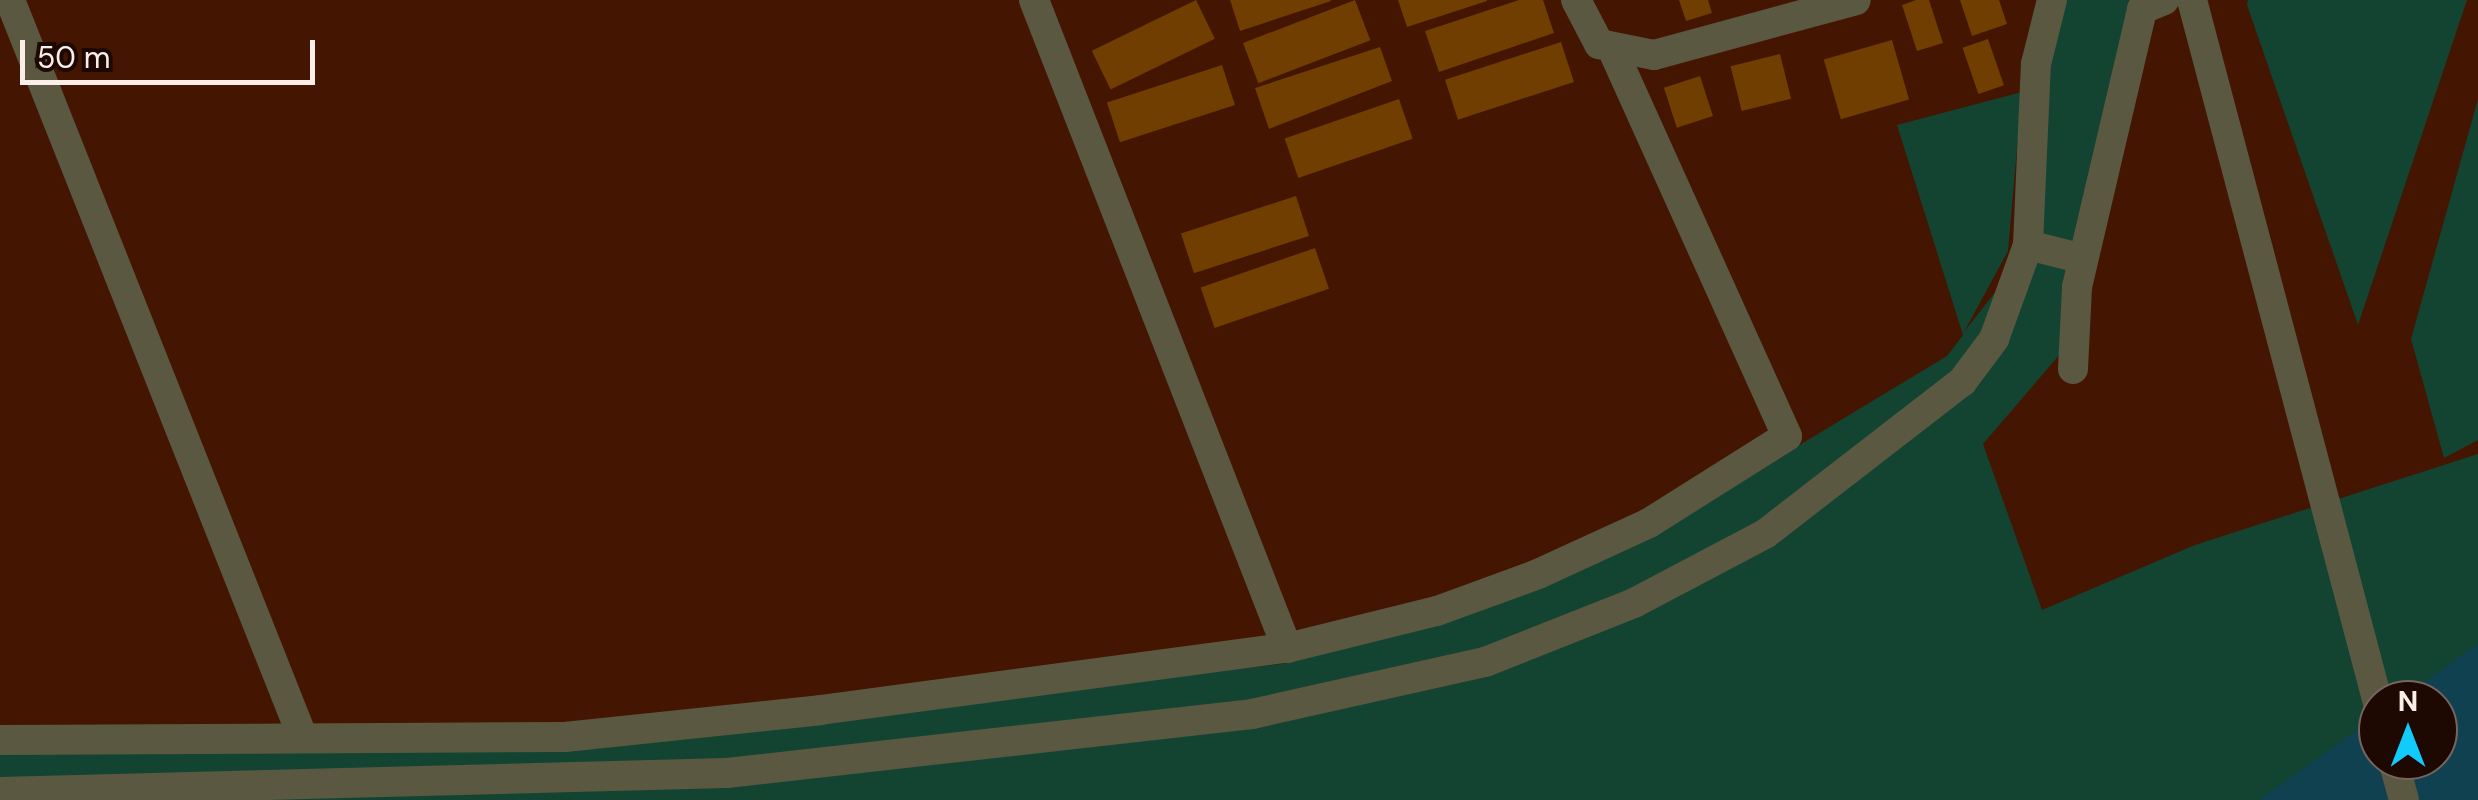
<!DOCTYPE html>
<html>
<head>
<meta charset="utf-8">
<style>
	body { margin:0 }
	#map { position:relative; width:2478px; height:800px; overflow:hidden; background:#441500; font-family:"DM Sans",sans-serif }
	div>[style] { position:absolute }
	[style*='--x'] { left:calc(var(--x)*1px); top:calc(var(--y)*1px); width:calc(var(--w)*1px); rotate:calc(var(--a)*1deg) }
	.green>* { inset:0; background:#124431 }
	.water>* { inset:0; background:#0f4151 }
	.building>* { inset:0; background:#6f3e00; transform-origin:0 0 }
	.minor>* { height:30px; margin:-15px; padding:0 15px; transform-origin:15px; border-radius:15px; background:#5a5841 }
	span { translate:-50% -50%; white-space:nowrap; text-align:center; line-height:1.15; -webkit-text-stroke:10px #1d0902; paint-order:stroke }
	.north { position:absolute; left:2358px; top:680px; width:100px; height:100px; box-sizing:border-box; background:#1d0902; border:2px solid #76655e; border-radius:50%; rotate:0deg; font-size:28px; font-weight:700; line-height:40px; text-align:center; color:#fbeee9 }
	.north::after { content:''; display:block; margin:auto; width:35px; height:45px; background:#12cafb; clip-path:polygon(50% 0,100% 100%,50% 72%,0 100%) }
	.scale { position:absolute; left:20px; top:40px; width:295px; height:45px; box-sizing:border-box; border:5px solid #fbeee9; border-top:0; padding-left:12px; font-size:30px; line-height:35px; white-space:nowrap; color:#fbeee9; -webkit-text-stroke:8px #1d0902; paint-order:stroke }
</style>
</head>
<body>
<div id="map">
	<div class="green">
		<i style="clip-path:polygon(2052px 0,2146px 0,2087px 245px,2028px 245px)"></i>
		<i style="clip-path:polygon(2248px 0,2467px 0,2358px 325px,2247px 5px)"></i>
		<i style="clip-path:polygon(evenodd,2022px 92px,2008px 251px,1964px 332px,2024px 255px,2066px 255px,2067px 346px,1983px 444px,2042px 610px,2195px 545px,2478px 454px,2478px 800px,0 800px,0 746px,600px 746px,1289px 663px,1639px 542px,1947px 356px,1963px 335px,1897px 125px,2022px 92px,2378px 700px,2438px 700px,2438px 760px,2378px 760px,2378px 700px)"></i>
		<i style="clip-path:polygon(2478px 99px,2478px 440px,2444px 458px,2411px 339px)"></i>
	</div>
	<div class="water">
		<i style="clip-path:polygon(2478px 644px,2478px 800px,2259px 800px,2378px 715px,2378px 760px,2438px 760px,2438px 700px,2399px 700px)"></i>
	</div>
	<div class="building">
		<i style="left:1196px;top:0;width:43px;height:116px;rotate:64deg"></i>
		<i style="clip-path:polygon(1230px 0,1330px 0,1331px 1px,1240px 31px)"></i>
		<i style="left:1355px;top:0;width:43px;height:120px;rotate:69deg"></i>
		<i style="clip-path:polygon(1398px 0,1487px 0,1487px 1px,1407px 27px)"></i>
		<i style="clip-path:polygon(1519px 0,1543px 0,1554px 33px,1439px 72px,1425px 31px)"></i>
		<i style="clip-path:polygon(1679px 0,1708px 0,1712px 13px,1686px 21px)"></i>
		<i style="clip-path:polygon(1916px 0,1929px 0,1943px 43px,1917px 51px,1902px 5px)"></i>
		<i style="clip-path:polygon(1960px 0,1999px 0,2007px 24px,1972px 36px)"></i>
		<i style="left:1988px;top:39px;width:49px;height:27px;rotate:71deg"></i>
		<i style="left:1892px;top:40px;width:62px;height:71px;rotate:74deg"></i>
		<i style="left:1561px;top:42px;width:42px;height:122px;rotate:72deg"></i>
		<i style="clip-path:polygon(1380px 47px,1392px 81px,1269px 129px,1255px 88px)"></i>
		<i style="left:1780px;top:54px;width:46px;height:51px;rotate:76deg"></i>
		<i style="left:1222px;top:65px;width:42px;height:121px;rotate:72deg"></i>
		<i style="left:1700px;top:76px;width:42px;height:38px;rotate:72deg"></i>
		<i style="left:1399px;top:99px;width:42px;height:121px;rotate:71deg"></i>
		<i style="left:1296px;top:196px;width:42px;height:121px;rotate:72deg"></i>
		<i style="left:1315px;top:248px;width:43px;height:121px;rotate:71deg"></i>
	</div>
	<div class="minor">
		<i style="--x:10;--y:0;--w:794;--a:68.35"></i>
		<i style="--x:1034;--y:0;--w:696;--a:68.67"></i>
		<i style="--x:1576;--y:0;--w:50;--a:62.4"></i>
		<i style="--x:1599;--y:44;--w:56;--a:11.3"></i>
		<i style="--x:1654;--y:55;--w:209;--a:-15.2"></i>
		<i style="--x:2192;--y:0;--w:727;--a:75.18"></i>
		<i style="--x:2028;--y:245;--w:57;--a:14.3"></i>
		<i style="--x:2073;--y:369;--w:82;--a:-87.2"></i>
		<i style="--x:2077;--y:287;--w:285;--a:-76.8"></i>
		<i style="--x:2142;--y:9;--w:24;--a:-22"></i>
		<i style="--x:0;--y:740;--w:565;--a:-0.3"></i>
		<i style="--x:565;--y:737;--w:256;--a:-6"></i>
		<i style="--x:820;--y:710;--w:471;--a:-7.6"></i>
		<i style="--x:1287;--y:648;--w:154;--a:-13.9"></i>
		<i style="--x:1437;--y:611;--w:108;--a:-20.1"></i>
		<i style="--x:1538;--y:574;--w:122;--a:-24.7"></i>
		<i style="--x:1649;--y:523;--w:163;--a:-32.2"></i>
		<i style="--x:1787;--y:436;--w:421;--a:-114.3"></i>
		<i style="--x:2393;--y:760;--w:41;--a:74.6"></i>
		<i style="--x:0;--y:792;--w:727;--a:-1.5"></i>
		<i style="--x:727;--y:773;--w:528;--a:-6.41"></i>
		<i style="--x:1252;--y:714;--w:239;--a:-12.6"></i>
		<i style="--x:1485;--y:662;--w:160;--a:-21.6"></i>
		<i style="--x:1634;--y:603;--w:148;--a:-27.8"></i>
		<i style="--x:1765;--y:534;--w:249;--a:-37.7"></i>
		<i style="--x:1962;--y:382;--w:54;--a:-53.3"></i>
		<i style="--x:1994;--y:339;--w:100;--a:-70.1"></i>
		<i style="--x:2028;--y:245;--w:181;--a:-87.5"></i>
		<i style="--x:2036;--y:64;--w:66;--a:-76"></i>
	</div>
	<div class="north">N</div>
	<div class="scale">50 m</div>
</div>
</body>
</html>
